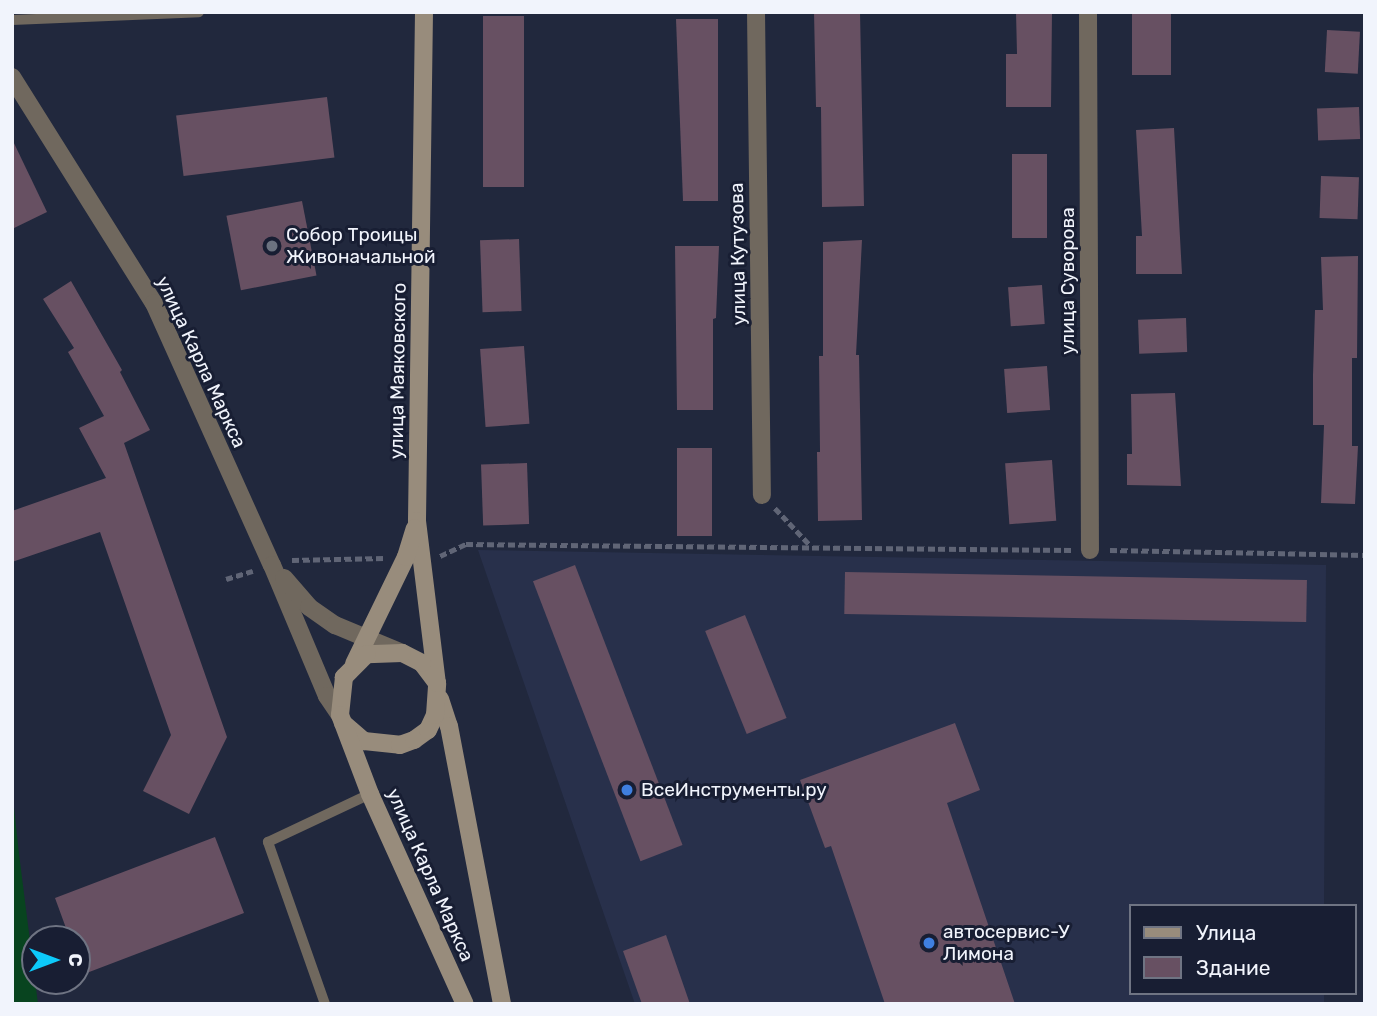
<!DOCTYPE html>
<html>
<head>
<meta charset="utf-8">
<style>
	body { margin:0 }
	#map { position:relative; width:1377px; height:1016px; overflow:hidden; background:#21283d; font-family:Rubik,sans-serif }
	div>[style] { position:absolute }
	[style*='--x'] { left:calc(var(--x)*1px); top:calc(var(--y)*1px); width:calc(var(--w)*1px); rotate:calc(var(--a)*1deg) }
	.built>* { inset:0; background:#28304b }
	.green>* { inset:0; background:#08441f }
	.building>* { inset:0; background:#675062; transform-origin:0 0 }
	.path>* { height:4.5px; margin-top:-2.25px; transform-origin:0; background:repeating-linear-gradient(90deg,#606576 0 7px,transparent 0 10.5px) }
	.service>* { height:10px; margin:-5px; padding:0 5px; transform-origin:5px; border-radius:5px; background:#70685e }
	.minor>* { height:18px; margin:-9px; padding:0 9px; transform-origin:9px; border-radius:9px; background:#70685e }
	.tertiary>* { height:18px; margin:-9px; padding:0 9px; transform-origin:9px; border-radius:9px; background:#70685e }
	.secondary>* { height:18px; margin:-9px; padding:0 9px; transform-origin:9px; border-radius:9px; background:#988c7c }
	.dots>* { width:19px; height:19px; translate:-50% -50%; box-sizing:border-box; border:4px solid #181e33; border-radius:50% }
	span { translate:-50% -50%; white-space:nowrap; text-align:center; line-height:1.15; -webkit-text-stroke:6px #181e33; paint-order:stroke }
	.poi-label { font-size:19px; color:#f1f4fc }
	.left { translate:0 -50%; text-align:left }
	.street-label { font-size:19px; color:#f1f4fc }
	.frame { position:absolute; inset:0; border:14px solid #f1f4fc; pointer-events:none }
	.legend { position:absolute; left:1129px; top:904px; width:228px; height:91px; box-sizing:border-box; background:#181e33; border:2px solid #6f7483; margin:0; padding:9px 12px; list-style:none; font-size:21px; color:#f1f4fc }
	.legend li { display:flex; align-items:center; gap:14px; height:35px }
	.legend b { width:35px; border:2px solid #6f7483 }
	.north { position:absolute; left:21px; top:925px; width:70px; height:70px; box-sizing:border-box; background:#181e33; border:2px solid #6f7483; border-radius:50%; rotate:90deg; font-size:19px; font-weight:700; line-height:28px; text-align:center; color:#f1f4fc }
	.north::after { content:''; display:block; margin:auto; width:24px; height:32px; background:#0dcafa; clip-path:polygon(50% 0,100% 100%,50% 72%,0 100%) }
</style>
</head>
<body>
<div id="map">
	<div class="built">
		<i style="clip-path:polygon(478px 550px,1326px 565px,1324px 906px,1130px 906px,1130px 993px,1324px 993px,1324px 1004px,635px 1004px)"></i>
	</div>
	<div class="green">
		<i style="clip-path:polygon(12px 789px,19px 854px,38px 1004px,12px 1004px)"></i>
	</div>
	<div class="building">
		<i style="clip-path:polygon(814px 12px,860px 12px,864px 206px,822px 207px,821px 107px,816px 107px)"></i>
		<i style="clip-path:polygon(1016px 12px,1052px 12px,1051px 107px,1006px 107px,1006px 54px,1017px 54px)"></i>
		<i style="left:1132px;top:12px;width:39px;height:63px"></i>
		<i style="left:483px;top:16px;width:41px;height:171px"></i>
		<i style="clip-path:polygon(676px 19px,718px 19px,718px 201px,683px 201px)"></i>
		<i style="left:1327px;top:30px;width:33px;height:42px;rotate:3deg"></i>
		<i style="left:327px;top:97px;width:61px;height:152px;rotate:83deg"></i>
		<i style="left:1359px;top:107px;width:32px;height:42px;rotate:88deg"></i>
		<i style="clip-path:polygon(1174px 128px,1182px 274px,1136px 274px,1136px 236px,1142px 236px,1136px 130px)"></i>
		<i style="clip-path:polygon(12px 139px,47px 212px,12px 229px)"></i>
		<i style="left:1012px;top:154px;width:35px;height:84px"></i>
		<i style="left:1321px;top:176px;width:38px;height:42px;rotate:2deg"></i>
		<i style="left:302px;top:201px;width:76px;height:77px;rotate:79deg"></i>
		<i style="left:519px;top:239px;width:72px;height:39px;rotate:88deg"></i>
		<i style="clip-path:polygon(862px 240px,856px 355px,859px 355px,862px 520px,818px 521px,817px 452px,820px 452px,819px 356px,823px 356px,823px 242px)"></i>
		<i style="clip-path:polygon(675px 246px,719px 246px,716px 318px,713px 319px,713px 410px,677px 410px)"></i>
		<i style="clip-path:polygon(1358px 256px,1357px 358px,1352px 358px,1352px 446px,1358px 446px,1355px 504px,1321px 503px,1324px 425px,1313px 425px,1313px 375px,1315px 310px,1323px 310px,1321px 257px)"></i>
		<i style="clip-path:polygon(71px 281px,122px 370px,120px 372px,150px 430px,124px 443px,227px 737px,189px 814px,143px 791px,171px 735px,100px 532px,12px 562px,12px 511px,106px 478px,79px 428px,104px 416px,68px 352px,74px 348px,43px 299px)"></i>
		<i style="left:1042px;top:285px;width:39px;height:34px;rotate:86deg"></i>
		<i style="left:1186px;top:318px;width:34px;height:48px;rotate:88deg"></i>
		<i style="left:524px;top:346px;width:78px;height:44px;rotate:86deg"></i>
		<i style="left:1047px;top:366px;width:44px;height:43px;rotate:86deg"></i>
		<i style="clip-path:polygon(1175px 393px,1181px 486px,1127px 485px,1127px 454px,1132px 454px,1131px 394px)"></i>
		<i style="left:677px;top:448px;width:35px;height:88px"></i>
		<i style="left:1052px;top:460px;width:61px;height:47px;rotate:86deg"></i>
		<i style="left:527px;top:463px;width:61px;height:46px;rotate:88deg"></i>
		<i style="left:575px;top:565px;width:300px;height:45px;rotate:69deg"></i>
		<i style="left:845px;top:572px;width:462px;height:42px;rotate:1deg"></i>
		<i style="left:745px;top:615px;width:111px;height:43px;rotate:68deg"></i>
		<i style="clip-path:polygon(955px 723px,980px 790px,947px 803px,1015px 1004px,885px 1004px,831px 846px,825px 848px,800px 780px)"></i>
		<i style="clip-path:polygon(215px 837px,244px 913px,84px 974px,77px 957px,77px 939px,70px 939px,55px 898px)"></i>
		<i style="clip-path:polygon(666px 935px,690px 1004px,642px 1004px,623px 951px)"></i>
	</div>
	<div class="path">
		<i style="--x:775;--y:508;--w:51;--a:46.6"></i>
		<i style="--x:1110;--y:550;--w:255;--a:1.1"></i>
		<i style="--x:440;--y:556;--w:29;--a:-25"></i>
		<i style="--x:466;--y:544;--w:607;--a:0.57"></i>
		<i style="--x:292;--y:560;--w:93;--a:-1.2"></i>
		<i style="--x:226;--y:579;--w:28;--a:-17"></i>
	</div>
	<div class="service">
		<i style="--x:12;--y:20;--w:187;--a:-2.4"></i>
		<i style="--x:325;--y:1004;--w:172;--a:-109.4"></i>
		<i style="--x:268;--y:842;--w:113;--a:-25.2"></i>
	</div>
	<div class="minor">
		<i style="--x:756;--y:12;--w:483;--a:89.3"></i>
		<i style="--x:1088;--y:12;--w:538;--a:89.79"></i>
	</div>
	<div class="tertiary">
		<i style="--x:12;--y:77;--w:267;--a:57.9"></i>
		<i style="--x:154;--y:303;--w:287;--a:65.8"></i>
		<i style="--x:272;--y:565;--w:142;--a:67.2"></i>
		<i style="--x:327;--y:696;--w:23;--a:56"></i>
		<i style="--x:284;--y:578;--w:38;--a:49"></i>
		<i style="--x:309;--y:607;--w:32;--a:35"></i>
		<i style="--x:335;--y:625;--w:73;--a:22.7"></i>
	</div>
	<div class="secondary">
		<i style="--x:424;--y:12;--w:509;--a:90.79"></i>
		<i style="--x:417;--y:521;--w:163;--a:83"></i>
		<i style="--x:354;--y:664;--w:119;--a:-64.1"></i>
		<i style="--x:406;--y:557;--w:30;--a:-73"></i>
		<i style="--x:440;--y:699;--w:28;--a:72"></i>
		<i style="--x:449;--y:726;--w:283;--a:79.2"></i>
		<i style="--x:343;--y:723;--w:28;--a:41"></i>
		<i style="--x:364;--y:741;--w:36;--a:6"></i>
		<i style="--x:400;--y:745;--w:15;--a:-20"></i>
		<i style="--x:414;--y:740;--w:17;--a:-36"></i>
		<i style="--x:428;--y:730;--w:17;--a:-65"></i>
		<i style="--x:435;--y:715;--w:32;--a:-86"></i>
		<i style="--x:437;--y:683;--w:25;--a:-127"></i>
		<i style="--x:422;--y:663;--w:22;--a:-153"></i>
		<i style="--x:402;--y:653;--w:35;--a:178"></i>
		<i style="--x:367;--y:654;--w:33;--a:135"></i>
		<i style="--x:344;--y:677;--w:38;--a:96"></i>
		<i style="--x:340;--y:715;--w:85;--a:69.2"></i>
		<i style="--x:370;--y:794;--w:230;--a:65.7"></i>
	</div>
	<div class="dots">
		<i style="left:272px;top:246px;background:#6b7280"></i>
		<i style="left:627px;top:790px;background:#3f7fe0"></i>
		<i style="left:929px;top:943px;background:#3f7fe0"></i>
	</div>
	<div class="poi-label">
		<span class="left" style="left:286px;top:246px">Собор Троицы<br>Живоначальной</span>
		<span class="left" style="left:641px;top:790px">ВсеИнструменты.ру</span>
		<span class="left" style="left:943px;top:943px">автосервис-У<br>Лимона</span>
	</div>
	<div class="street-label">
		<span style="left:738px;top:254px;rotate:-91deg">улица Кутузова</span>
		<span style="left:1068px;top:281px;rotate:-90deg">улица Суворова</span>
		<span style="left:201px;top:362px;rotate:65deg">улица Карла Маркса</span>
		<span style="left:398px;top:371px;rotate:-89deg">улица Маяковского</span>
		<span style="left:430px;top:875px;rotate:66deg">улица Карла Маркса</span>
	</div>
	<div class="frame"></div>
	<ul class="legend">
	<li><b style="height:9px;background:#988c7c"></b>Улица</li>
	<li><b style="height:19px;background:#675062"></b>Здание</li>
	</ul>
	<div class="north">С</div>
</div>
</body>
</html>
